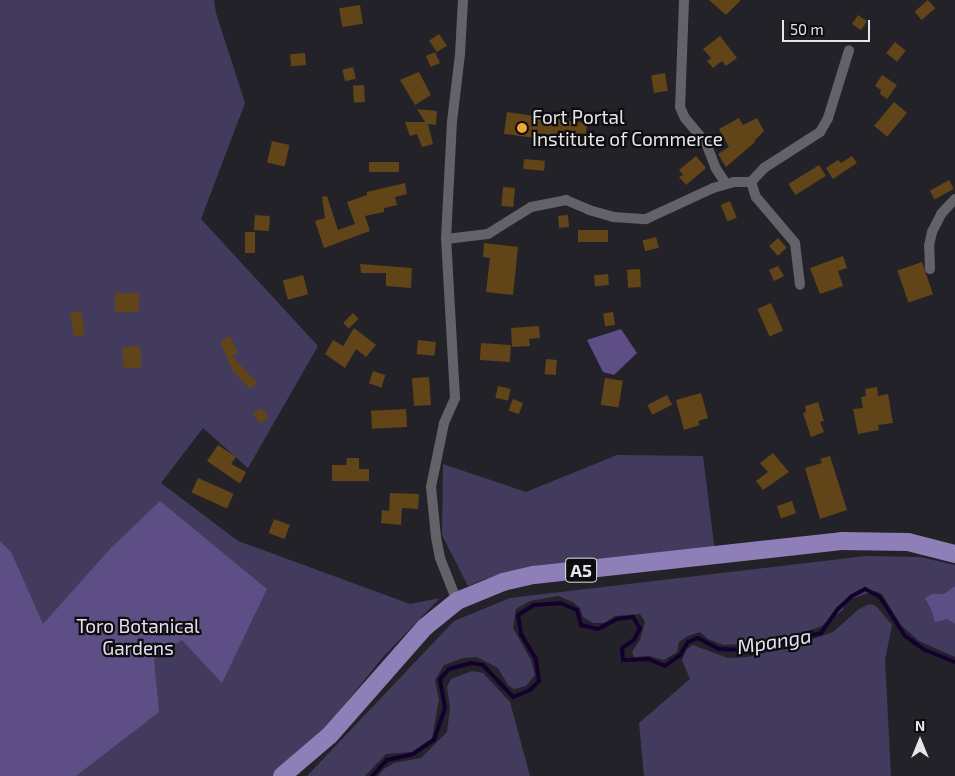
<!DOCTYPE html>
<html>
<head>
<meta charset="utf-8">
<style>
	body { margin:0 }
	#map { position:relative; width:955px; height:776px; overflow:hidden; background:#242229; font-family:"Exo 2",sans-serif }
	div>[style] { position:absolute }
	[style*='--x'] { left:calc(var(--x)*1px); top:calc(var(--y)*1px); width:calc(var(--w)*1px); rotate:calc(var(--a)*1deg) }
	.green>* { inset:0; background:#433b5d }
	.forest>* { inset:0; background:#5d4e86 }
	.stream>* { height:4px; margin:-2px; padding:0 2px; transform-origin:2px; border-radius:2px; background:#13002f }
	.building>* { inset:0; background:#614417; transform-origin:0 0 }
	.minor>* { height:10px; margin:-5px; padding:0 5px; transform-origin:5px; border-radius:5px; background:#636269 }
	.trunk>* { height:18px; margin:-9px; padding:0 9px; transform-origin:9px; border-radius:9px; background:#8e7fb9 }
	.dots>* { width:14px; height:14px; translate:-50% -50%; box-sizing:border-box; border:2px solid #0d0c0f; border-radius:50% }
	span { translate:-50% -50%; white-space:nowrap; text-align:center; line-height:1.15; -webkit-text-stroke:4.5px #0d0c0f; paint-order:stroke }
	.shield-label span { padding:1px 4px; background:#0d0c0f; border:1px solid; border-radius:4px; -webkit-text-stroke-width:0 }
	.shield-label { font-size:18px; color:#e6e5e9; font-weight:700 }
	.poi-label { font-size:19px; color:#e6e5e9 }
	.left { translate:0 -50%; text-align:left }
	.park-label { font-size:19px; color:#e3dff1 }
	.water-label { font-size:20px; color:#e5e2f3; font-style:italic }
	.north { position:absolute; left:895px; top:716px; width:50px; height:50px; -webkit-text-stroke:4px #0d0c0f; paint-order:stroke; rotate:0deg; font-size:14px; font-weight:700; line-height:20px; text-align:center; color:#e6e5e9 }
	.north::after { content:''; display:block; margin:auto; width:18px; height:22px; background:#e6e5e9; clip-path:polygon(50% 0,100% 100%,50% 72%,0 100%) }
	.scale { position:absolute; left:782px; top:20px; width:88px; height:22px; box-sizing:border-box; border:2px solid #e6e5e9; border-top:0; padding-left:6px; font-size:15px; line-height:18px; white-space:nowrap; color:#e6e5e9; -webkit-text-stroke:4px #0d0c0f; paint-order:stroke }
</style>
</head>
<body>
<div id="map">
	<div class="green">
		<i style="clip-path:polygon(0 0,214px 0,216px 13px,245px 103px,201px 219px,318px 346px,248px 468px,203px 428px,161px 483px,238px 541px,410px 604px,440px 598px,383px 657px,324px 730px,274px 776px,0 776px)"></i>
		<i style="clip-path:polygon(617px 455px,703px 456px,715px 552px,651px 557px,485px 579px,468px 586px,442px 535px,443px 464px,526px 492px)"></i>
		<i style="clip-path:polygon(866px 556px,920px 557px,955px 565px,955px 657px,919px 641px,901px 625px,882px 594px,875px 591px,845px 601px,843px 610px,820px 627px,788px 637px,750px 644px,723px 645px,708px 639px,700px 632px,688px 636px,679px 642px,677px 652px,664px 660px,649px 656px,634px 657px,632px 652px,640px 640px,645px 622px,640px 614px,615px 616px,604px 623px,593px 623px,583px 617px,580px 608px,573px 602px,558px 596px,530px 601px,516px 609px,513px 628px,531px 660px,535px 675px,526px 686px,514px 689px,508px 685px,498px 668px,477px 657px,463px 658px,444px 665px,435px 680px,439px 700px,432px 738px,412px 752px,386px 754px,365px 776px,307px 776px,454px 621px,510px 598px)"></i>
		<i style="clip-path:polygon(870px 604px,876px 606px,892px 625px,885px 660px,891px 776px,644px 776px,639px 723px,690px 679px,682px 660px,687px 649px,693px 645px,728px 658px,748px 657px,795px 645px,833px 632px,859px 609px)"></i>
		<i style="clip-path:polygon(472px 671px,483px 673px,510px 702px,530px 776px,378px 776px,384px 769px,394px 763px,421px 758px,447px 732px,450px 708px,447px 687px,451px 679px)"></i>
	</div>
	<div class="forest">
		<i style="clip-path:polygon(621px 329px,637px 353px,614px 375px,603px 372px,587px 340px)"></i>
		<i style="clip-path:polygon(160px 501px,267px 589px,222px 683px,182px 640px,154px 659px,159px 712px,76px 776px,0 776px,0 541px,11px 552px,43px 624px,111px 548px)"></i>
		<i style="clip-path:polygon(955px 586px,955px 624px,947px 619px,935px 622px,931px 609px,925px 598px,932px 594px,944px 594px)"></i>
	</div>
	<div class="stream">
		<i style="--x:372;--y:776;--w:22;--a:-47"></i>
		<i style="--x:387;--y:760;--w:27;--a:-13"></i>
		<i style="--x:413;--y:754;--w:25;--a:-34"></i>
		<i style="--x:434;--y:740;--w:34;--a:-71"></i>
		<i style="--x:445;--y:708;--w:29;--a:-100"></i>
		<i style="--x:440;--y:679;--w:13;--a:-48"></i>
		<i style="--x:449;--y:669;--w:23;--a:-15"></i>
		<i style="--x:471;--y:663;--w:12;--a:9"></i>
		<i style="--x:483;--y:665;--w:44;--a:46.8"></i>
		<i style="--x:513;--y:697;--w:18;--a:-22"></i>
		<i style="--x:530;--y:690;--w:13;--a:-45"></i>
		<i style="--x:539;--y:681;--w:22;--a:-98"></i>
		<i style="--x:536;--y:659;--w:29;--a:-121"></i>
		<i style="--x:521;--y:634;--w:19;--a:-99"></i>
		<i style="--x:518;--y:615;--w:19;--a:-32"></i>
		<i style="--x:534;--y:605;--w:26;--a:-4"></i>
		<i style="--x:560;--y:603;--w:18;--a:22"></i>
		<i style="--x:577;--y:610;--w:16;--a:75"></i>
		<i style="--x:581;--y:625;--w:17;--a:13"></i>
		<i style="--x:598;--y:629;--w:21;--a:-28"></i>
		<i style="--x:617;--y:619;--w:16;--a:-7"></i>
		<i style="--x:633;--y:617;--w:13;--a:58"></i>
		<i style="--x:640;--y:628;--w:13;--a:117"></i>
		<i style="--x:634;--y:640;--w:14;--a:146"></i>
		<i style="--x:622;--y:648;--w:12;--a:85"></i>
		<i style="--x:623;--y:660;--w:25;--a:-2"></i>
		<i style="--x:648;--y:659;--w:18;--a:22"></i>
		<i style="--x:665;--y:666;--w:19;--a:-36"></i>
		<i style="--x:680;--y:655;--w:15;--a:-58"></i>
		<i style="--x:688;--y:642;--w:11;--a:-22"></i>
		<i style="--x:698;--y:638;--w:24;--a:28"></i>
		<i style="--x:719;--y:649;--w:28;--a:2"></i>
		<i style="--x:747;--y:650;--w:76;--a:-12.9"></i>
		<i style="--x:821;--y:633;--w:29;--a:-55"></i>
		<i style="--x:838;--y:609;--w:19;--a:-43"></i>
		<i style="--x:852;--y:596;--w:15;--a:-28"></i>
		<i style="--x:865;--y:589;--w:17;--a:28"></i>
		<i style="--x:880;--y:597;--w:46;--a:57.3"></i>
		<i style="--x:905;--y:636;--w:24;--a:35"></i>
		<i style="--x:925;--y:650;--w:32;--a:22"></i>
	</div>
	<div class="building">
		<i style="clip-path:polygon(709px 0,741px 0,726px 15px)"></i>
		<i style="left:928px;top:0;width:11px;height:18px;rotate:49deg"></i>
		<i style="left:360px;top:5px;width:19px;height:21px;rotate:81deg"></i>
		<i style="left:858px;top:15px;width:11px;height:11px;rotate:34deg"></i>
		<i style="left:439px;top:34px;width:14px;height:12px;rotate:56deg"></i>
		<i style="clip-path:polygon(720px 36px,737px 58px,726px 66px,722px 61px,713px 68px,707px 61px,711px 58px,703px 49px)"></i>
		<i style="left:895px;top:42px;width:14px;height:14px;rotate:39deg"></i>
		<i style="left:435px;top:52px;width:12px;height:10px;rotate:66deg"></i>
		<i style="left:305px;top:53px;width:12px;height:15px;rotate:85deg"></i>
		<i style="left:353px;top:67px;width:12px;height:11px;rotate:76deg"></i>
		<i style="clip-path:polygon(419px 72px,431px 95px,415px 105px,400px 80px)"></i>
		<i style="left:665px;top:73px;width:18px;height:14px;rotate:81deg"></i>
		<i style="clip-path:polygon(882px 75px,897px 85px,887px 99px,880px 94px,881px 90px,875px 86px)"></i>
		<i style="left:364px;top:85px;width:17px;height:11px;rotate:87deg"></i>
		<i style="left:894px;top:102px;width:17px;height:31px;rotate:40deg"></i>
		<i style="clip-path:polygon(417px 109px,437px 111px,436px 125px,428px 124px,433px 144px,422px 147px,417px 134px,410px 136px,405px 122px,425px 122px)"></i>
		<i style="left:507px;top:112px;width:81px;height:22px;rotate:8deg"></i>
		<i style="clip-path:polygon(739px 118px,743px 125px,757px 118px,764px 131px,754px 141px,755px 142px,726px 167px,718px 154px,729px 147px,719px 129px)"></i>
		<i style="left:272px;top:141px;width:18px;height:22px;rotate:13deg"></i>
		<i style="clip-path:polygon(696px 156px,706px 168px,686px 185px,679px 177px,683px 175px,679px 170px)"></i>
		<i style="clip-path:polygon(852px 156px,857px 163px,833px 179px,826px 168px,838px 160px,841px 163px)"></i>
		<i style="left:524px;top:159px;width:21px;height:10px;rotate:5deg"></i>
		<i style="left:399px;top:162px;width:10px;height:30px;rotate:90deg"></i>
		<i style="left:819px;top:165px;width:13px;height:36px;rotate:58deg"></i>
		<i style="left:949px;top:180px;width:10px;height:22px;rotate:61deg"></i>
		<i style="clip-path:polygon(405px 183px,407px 194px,395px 197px,397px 205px,384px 208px,384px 212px,365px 216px,370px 231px,324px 248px,315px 221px,325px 218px,322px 197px,327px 196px,338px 230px,355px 224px,347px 202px,367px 195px,367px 192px)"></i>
		<i style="left:503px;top:187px;width:12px;height:19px;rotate:5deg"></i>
		<i style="left:730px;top:201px;width:18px;height:10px;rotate:68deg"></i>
		<i style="left:255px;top:215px;width:15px;height:15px;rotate:4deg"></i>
		<i style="left:568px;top:215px;width:12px;height:10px;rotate:85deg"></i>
		<i style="left:608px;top:230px;width:12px;height:30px;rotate:90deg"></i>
		<i style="left:245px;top:232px;width:10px;height:21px"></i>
		<i style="left:656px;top:237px;width:11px;height:14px;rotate:75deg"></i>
		<i style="left:778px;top:238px;width:13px;height:12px;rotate:48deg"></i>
		<i style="clip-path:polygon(484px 243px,518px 247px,513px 295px,486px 292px,490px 258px,483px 257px)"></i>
		<i style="clip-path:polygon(843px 256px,847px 268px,838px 271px,843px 286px,820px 294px,810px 268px)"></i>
		<i style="left:922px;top:262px;width:34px;height:26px;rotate:71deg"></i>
		<i style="clip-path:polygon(360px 264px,412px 268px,411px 288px,386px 286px,386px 273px,361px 273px)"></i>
		<i style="clip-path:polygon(778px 266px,784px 276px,774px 281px,769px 270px)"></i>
		<i style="left:640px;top:269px;width:18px;height:13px;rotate:87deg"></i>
		<i style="left:608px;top:274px;width:11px;height:14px;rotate:85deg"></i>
		<i style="left:303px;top:275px;width:20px;height:21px;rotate:75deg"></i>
		<i style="left:139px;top:293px;width:19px;height:24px;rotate:90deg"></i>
		<i style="left:771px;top:303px;width:30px;height:15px;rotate:66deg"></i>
		<i style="left:81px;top:311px;width:24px;height:11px;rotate:81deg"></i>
		<i style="left:613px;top:312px;width:13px;height:10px;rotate:81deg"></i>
		<i style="left:353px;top:313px;width:8px;height:14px;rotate:45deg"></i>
		<i style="clip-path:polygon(539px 326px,540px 338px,529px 339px,530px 346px,512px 347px,511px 328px)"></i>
		<i style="clip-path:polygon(354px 328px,376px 345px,366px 357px,356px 349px,345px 368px,325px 354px,333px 340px,343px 346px)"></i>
		<i style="clip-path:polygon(230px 336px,238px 353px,232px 356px,257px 383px,250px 389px,233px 371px,220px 341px)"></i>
		<i style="left:418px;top:340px;width:18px;height:14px;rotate:6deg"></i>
		<i style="left:481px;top:343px;width:30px;height:17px;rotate:4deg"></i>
		<i style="left:140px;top:346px;width:21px;height:18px;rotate:85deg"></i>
		<i style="left:546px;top:359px;width:11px;height:15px;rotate:5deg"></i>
		<i style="left:373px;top:371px;width:13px;height:13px;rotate:18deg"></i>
		<i style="left:429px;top:377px;width:28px;height:17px;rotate:86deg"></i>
		<i style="left:605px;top:378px;width:18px;height:27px;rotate:9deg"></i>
		<i style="left:498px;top:386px;width:13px;height:12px;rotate:13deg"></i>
		<i style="clip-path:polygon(877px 387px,878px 396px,888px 394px,893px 423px,878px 425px,879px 430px,858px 434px,853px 409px,863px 408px,861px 397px,866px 396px,865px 389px)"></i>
		<i style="clip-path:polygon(701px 393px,708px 418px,698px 421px,700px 425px,684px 430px,676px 400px)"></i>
		<i style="left:667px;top:395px;width:11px;height:22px;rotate:63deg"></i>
		<i style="left:513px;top:399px;width:11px;height:12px;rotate:22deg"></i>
		<i style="clip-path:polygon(818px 402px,824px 421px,820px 422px,824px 432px,811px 437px,803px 413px,806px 412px,805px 406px)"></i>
		<i style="clip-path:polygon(261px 408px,269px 417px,260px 424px,253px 413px)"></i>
		<i style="left:406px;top:409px;width:18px;height:35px;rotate:87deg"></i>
		<i style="clip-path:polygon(218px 445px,236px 457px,231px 464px,246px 472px,241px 482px,239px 483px,207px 461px)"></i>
		<i style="clip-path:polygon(773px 453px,789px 472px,763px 490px,756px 481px,768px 472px,760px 463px)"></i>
		<i style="clip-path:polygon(830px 456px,847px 510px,820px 519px,805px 468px,822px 463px,820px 459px)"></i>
		<i style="clip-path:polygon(347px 458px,359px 458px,359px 469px,369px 469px,369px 481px,332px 481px,332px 465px,346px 465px)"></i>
		<i style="left:198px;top:478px;width:39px;height:16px;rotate:24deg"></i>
		<i style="clip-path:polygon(390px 493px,419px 494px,418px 509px,402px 508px,401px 525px,381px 523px,382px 510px,389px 511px)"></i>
		<i style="left:792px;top:501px;width:13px;height:16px;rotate:72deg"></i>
		<i style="left:274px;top:519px;width:17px;height:15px;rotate:21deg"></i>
	</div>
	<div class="minor">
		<i style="--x:684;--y:0;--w:107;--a:92.1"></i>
		<i style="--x:680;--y:107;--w:12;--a:66"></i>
		<i style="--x:685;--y:118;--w:33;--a:50"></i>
		<i style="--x:706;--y:143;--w:26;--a:69"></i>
		<i style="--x:715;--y:167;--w:20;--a:57"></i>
		<i style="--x:751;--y:182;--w:16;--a:72"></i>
		<i style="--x:756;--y:197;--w:60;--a:49.7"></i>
		<i style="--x:795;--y:243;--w:42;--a:83.2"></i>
		<i style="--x:446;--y:239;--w:42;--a:-6.8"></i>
		<i style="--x:488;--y:234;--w:51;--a:-32.1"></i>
		<i style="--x:531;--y:207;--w:36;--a:-11"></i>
		<i style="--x:566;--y:200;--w:25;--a:23"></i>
		<i style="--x:589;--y:210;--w:26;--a:16"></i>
		<i style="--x:614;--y:217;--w:32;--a:4"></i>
		<i style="--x:646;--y:219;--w:74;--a:-24.8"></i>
		<i style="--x:713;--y:188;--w:22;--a:-16"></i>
		<i style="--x:734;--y:182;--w:17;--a:0"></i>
		<i style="--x:751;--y:182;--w:19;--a:-47"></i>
		<i style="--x:764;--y:168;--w:67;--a:-32.7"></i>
		<i style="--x:820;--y:132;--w:16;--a:-60"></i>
		<i style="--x:828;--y:118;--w:71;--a:-72.8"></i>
		<i style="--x:930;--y:269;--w:23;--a:-92"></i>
		<i style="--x:929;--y:246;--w:14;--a:-78"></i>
		<i style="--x:932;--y:232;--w:20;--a:-63"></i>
		<i style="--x:941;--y:214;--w:21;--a:-47"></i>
		<i style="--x:457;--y:601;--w:46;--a:-111.6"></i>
		<i style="--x:440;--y:558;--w:21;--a:-101"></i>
		<i style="--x:436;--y:537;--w:50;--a:-95.7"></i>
		<i style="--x:431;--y:487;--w:65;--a:-78.5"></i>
		<i style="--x:444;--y:423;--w:27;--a:-66"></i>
		<i style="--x:455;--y:398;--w:159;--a:-93.2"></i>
		<i style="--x:446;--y:239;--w:117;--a:-87.1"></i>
		<i style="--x:452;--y:122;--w:68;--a:-83.3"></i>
		<i style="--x:460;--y:54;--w:54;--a:-86.8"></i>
	</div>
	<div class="trunk">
		<i style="--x:282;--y:776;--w:63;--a:-40.5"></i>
		<i style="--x:330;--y:735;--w:144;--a:-48.7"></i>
		<i style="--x:425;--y:627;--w:41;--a:-39.1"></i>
		<i style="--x:457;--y:601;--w:50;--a:-22.4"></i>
		<i style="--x:503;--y:582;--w:32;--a:-13"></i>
		<i style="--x:534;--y:575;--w:309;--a:-6.3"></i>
		<i style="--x:841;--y:541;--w:67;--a:0.9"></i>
		<i style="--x:908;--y:542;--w:49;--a:14.3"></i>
	</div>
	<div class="dots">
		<i style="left:522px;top:128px;background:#eca93a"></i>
	</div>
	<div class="shield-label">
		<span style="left:581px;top:570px">A5</span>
	</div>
	<div class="poi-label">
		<span class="left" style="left:532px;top:128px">Fort Portal<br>Institute of Commerce</span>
	</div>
	<div class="park-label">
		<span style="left:138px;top:637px">Toro Botanical<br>Gardens</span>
	</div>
	<div class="water-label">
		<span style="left:774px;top:641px;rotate:-9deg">Mpanga</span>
	</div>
	<div class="north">N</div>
	<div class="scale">50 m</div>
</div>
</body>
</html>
